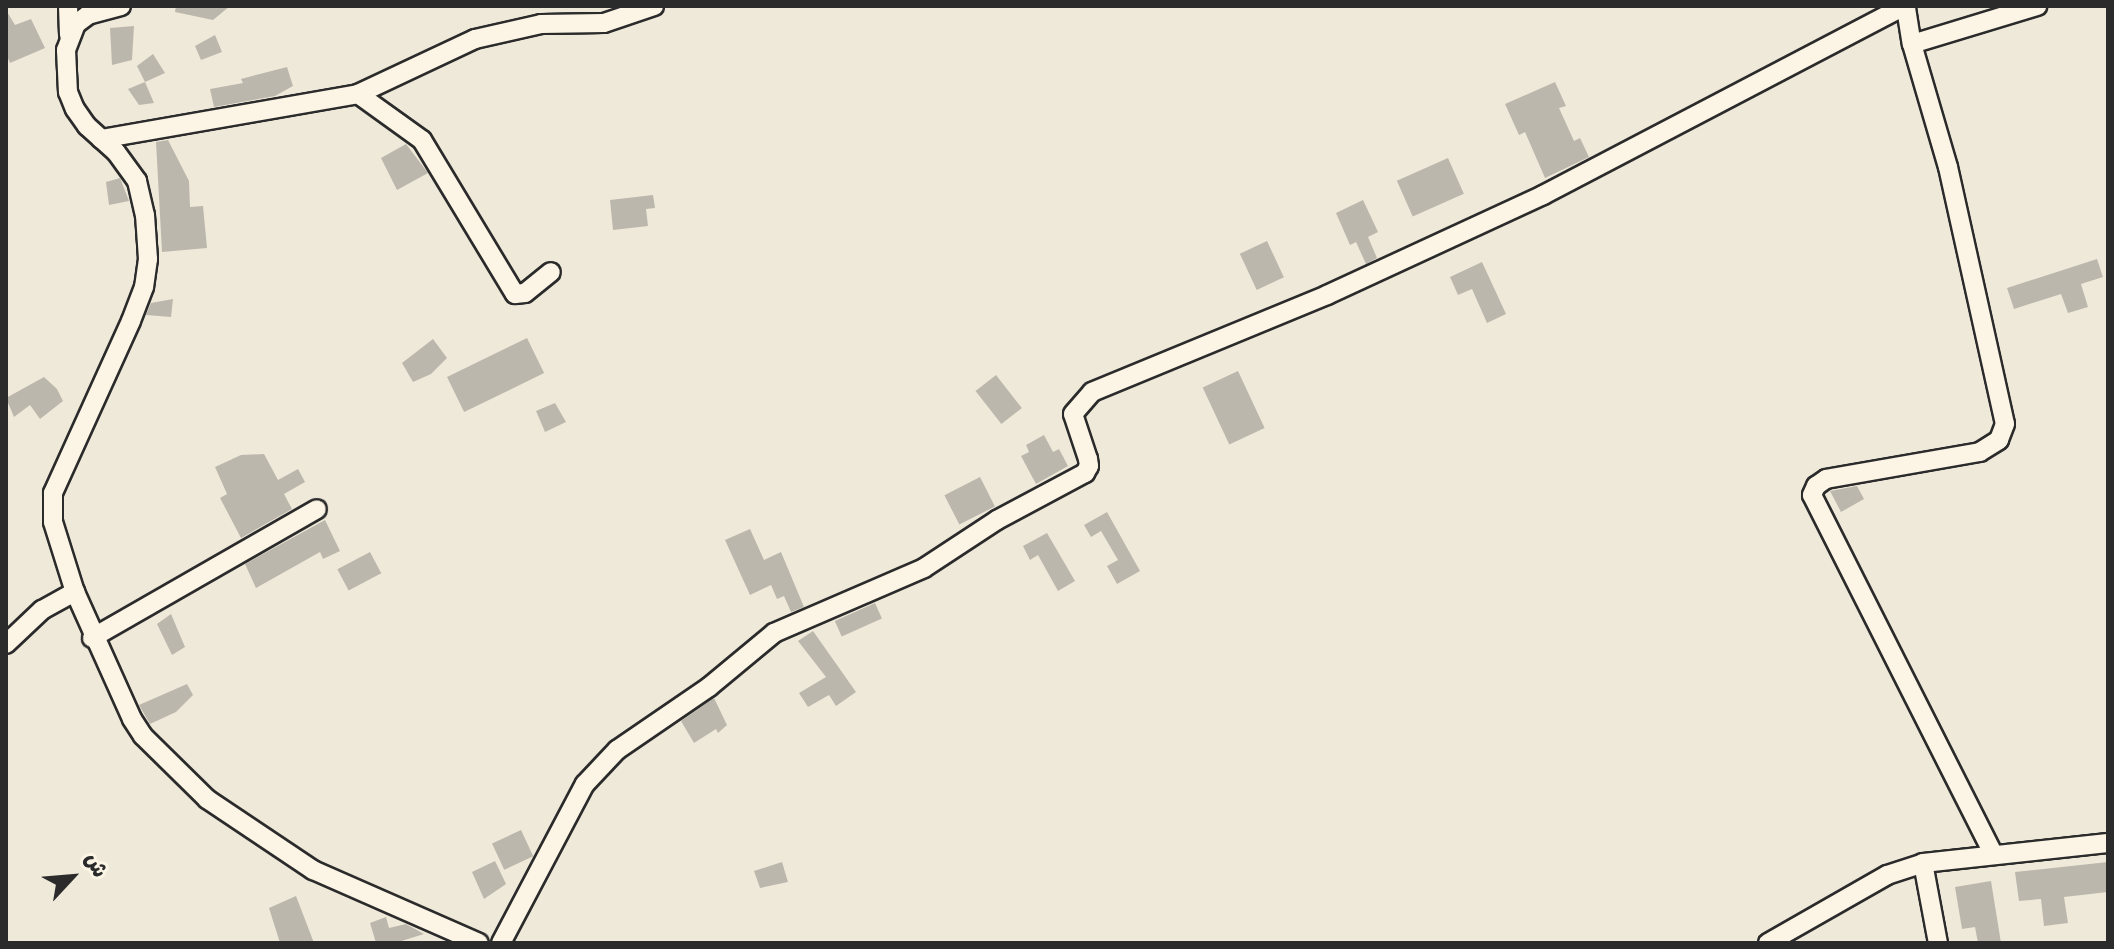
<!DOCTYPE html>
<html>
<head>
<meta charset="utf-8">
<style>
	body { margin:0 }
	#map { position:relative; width:2114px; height:949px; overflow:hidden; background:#efe9da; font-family:"Gochi Hand","Playpen Sans Arabic",sans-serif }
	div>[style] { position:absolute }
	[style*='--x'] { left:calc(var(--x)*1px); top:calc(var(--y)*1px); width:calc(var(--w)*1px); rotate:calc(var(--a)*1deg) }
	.building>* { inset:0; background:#bcb7ac; transform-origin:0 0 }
	.roads { filter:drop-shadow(2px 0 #2b2b2b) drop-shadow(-2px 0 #2b2b2b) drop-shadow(0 2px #2b2b2b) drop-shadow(0 -2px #2b2b2b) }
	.minor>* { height:18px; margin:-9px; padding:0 9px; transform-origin:9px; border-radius:9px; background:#fcf5e5 }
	span { translate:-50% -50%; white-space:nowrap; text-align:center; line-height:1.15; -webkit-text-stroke:8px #fcf5e5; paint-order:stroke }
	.frame { position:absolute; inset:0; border:8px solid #2b2b2b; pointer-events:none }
	.north { position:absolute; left:32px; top:837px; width:80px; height:80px; -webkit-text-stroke:6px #fcf5e5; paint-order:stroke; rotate:64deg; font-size:22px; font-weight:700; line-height:32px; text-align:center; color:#2b2b2b }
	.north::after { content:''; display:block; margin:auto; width:28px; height:36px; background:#2b2b2b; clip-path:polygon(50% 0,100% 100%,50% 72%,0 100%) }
</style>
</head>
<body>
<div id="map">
	<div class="building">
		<i style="clip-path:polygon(176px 6px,230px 6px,213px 20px,175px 12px)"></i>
		<i style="clip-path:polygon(6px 10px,15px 25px,31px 19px,45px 48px,10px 63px,6px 54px)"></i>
		<i style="clip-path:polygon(134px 26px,132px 60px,112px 65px,110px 28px)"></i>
		<i style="clip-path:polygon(215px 35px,222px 52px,201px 60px,195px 46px)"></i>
		<i style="clip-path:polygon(153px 54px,165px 73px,145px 82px,137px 66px)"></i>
		<i style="clip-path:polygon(287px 67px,293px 86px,275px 96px,214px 107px,210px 89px,243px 83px,241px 79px)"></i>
		<i style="clip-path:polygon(145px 82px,154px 103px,139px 105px,128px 89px)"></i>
		<i style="clip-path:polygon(1555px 82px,1566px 106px,1559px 108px,1574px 141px,1580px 138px,1589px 157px,1545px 178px,1525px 132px,1519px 135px,1505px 104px)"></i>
		<i style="clip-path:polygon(168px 140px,189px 181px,190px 207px,203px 206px,207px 248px,162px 252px,156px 142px)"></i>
		<i style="clip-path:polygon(406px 144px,428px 173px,397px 190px,381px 158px)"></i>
		<i style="left:1448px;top:158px;width:39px;height:56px;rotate:66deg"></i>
		<i style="clip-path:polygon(120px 178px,129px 201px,109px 205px,106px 182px)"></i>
		<i style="clip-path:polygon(653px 195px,655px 208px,646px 209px,648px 226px,613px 230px,610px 200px)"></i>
		<i style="clip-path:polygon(1363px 200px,1378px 232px,1368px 237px,1377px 258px,1366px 264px,1356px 242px,1350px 245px,1336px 213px)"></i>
		<i style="left:1267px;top:241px;width:40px;height:30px;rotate:65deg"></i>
		<i style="clip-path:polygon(2097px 259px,2103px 277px,2081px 284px,2088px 307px,2068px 313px,2061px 294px,2014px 309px,2007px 288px)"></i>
		<i style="clip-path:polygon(1482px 262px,1506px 314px,1487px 323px,1472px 289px,1458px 295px,1450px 277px)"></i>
		<i style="clip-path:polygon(173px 299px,171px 317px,146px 315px,151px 303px)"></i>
		<i style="left:527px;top:338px;width:39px;height:89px;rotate:64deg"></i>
		<i style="clip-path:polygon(433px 339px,447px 358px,431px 374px,413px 382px,402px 363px)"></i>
		<i style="left:1238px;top:371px;width:63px;height:39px;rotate:65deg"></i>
		<i style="left:996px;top:375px;width:42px;height:26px;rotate:52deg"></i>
		<i style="clip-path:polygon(44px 377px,57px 389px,63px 401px,40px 419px,30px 405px,14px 417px,6px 398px)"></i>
		<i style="clip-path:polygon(555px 403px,566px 422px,545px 432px,536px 411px)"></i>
		<i style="clip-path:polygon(1044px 435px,1053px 452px,1059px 449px,1068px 466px,1036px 484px,1021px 456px,1029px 452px,1026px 445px)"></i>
		<i style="clip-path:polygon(264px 454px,278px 480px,298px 469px,305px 482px,284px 494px,292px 509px,241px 538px,220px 498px,227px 494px,215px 467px,241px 455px)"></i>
		<i style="left:980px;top:477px;width:33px;height:40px;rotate:63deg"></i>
		<i style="clip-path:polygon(1857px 486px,1864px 499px,1841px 512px,1830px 491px)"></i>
		<i style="clip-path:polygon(1107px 512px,1140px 571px,1117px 584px,1107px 566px,1118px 560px,1101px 531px,1091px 537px,1084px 525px)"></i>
		<i style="clip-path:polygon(325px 520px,340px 551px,323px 559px,320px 552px,256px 588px,245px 564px)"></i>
		<i style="clip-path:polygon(750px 529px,764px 560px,781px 552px,804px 607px,791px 612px,784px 596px,777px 599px,771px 585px,750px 595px,725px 540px)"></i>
		<i style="clip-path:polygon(1047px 533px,1075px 581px,1058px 591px,1038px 555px,1030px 560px,1023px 546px)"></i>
		<i style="left:370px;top:552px;width:24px;height:37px;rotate:62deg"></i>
		<i style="left:875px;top:603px;width:17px;height:44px;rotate:66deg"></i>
		<i style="clip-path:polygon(171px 614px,185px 647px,172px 655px,157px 624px)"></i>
		<i style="clip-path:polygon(813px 631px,856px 692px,836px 706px,829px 695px,808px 707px,799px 693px,826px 677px,798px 641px)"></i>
		<i style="clip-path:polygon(187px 684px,193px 695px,176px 712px,150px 724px,139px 705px)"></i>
		<i style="clip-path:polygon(714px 698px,727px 725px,718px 733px,716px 729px,694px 743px,681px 721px)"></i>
		<i style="left:521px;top:830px;width:29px;height:32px;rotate:65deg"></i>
		<i style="clip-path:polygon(495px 861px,506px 884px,484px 899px,472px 872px)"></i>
		<i style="clip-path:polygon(782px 862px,788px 882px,760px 888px,754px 871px)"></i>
		<i style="clip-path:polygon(2108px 862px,2108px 892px,2064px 897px,2068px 923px,2044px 926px,2041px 899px,2019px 901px,2015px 872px)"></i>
		<i style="clip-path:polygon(1991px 881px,2001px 943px,1978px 943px,1975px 927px,1962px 929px,1955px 887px)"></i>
		<i style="clip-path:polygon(296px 896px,314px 943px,280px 943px,269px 908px)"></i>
		<i style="clip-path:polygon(386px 917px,389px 928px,406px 924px,424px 934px,395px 943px,376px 943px,370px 923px)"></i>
	</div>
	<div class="roads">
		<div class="minor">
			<i style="--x:68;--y:6;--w:29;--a:88"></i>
			<i style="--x:121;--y:6;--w:34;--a:165"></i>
			<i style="--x:88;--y:15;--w:15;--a:143"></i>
			<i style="--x:76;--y:24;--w:28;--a:111"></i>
			<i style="--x:66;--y:50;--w:42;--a:87.3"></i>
			<i style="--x:68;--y:92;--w:18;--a:68"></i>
			<i style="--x:75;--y:109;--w:21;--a:55"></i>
			<i style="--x:87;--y:126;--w:39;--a:42"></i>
			<i style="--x:116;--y:152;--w:36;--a:54"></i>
			<i style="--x:137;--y:181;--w:35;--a:77"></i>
			<i style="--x:145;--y:215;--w:44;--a:86.1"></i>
			<i style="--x:148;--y:259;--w:28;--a:98"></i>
			<i style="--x:144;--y:287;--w:36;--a:111"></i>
			<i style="--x:131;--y:321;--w:189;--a:114.4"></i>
			<i style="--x:53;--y:493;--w:29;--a:90"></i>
			<i style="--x:53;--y:522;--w:73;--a:72.6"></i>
			<i style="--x:75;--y:592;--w:139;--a:65.8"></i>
			<i style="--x:132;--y:719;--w:20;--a:57"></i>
			<i style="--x:143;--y:736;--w:90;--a:44.5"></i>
			<i style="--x:207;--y:799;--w:128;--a:33.8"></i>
			<i style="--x:313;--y:870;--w:181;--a:23.7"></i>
			<i style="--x:1906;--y:8;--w:36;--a:81"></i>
			<i style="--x:1912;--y:44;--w:128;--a:73.7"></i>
			<i style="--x:1948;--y:167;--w:263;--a:77.5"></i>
			<i style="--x:2005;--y:424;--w:17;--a:111"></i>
			<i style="--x:1999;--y:440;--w:22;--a:148"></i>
			<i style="--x:1980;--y:452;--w:156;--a:170.1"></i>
			<i style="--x:1826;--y:479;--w:12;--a:145"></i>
			<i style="--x:1816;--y:486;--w:10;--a:114"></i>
			<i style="--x:1812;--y:495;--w:403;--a:63.2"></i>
			<i style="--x:1912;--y:44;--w:131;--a:-16.9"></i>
			<i style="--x:358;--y:94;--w:79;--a:35.7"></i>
			<i style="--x:422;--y:140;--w:180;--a:58.9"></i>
			<i style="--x:515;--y:294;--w:10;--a:-6"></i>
			<i style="--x:525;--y:293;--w:33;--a:-39"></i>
			<i style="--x:101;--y:139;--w:261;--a:-9.9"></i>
			<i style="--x:358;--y:94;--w:129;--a:-25.2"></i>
			<i style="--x:475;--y:39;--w:68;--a:-12.8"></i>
			<i style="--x:541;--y:24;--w:63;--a:-0.9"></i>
			<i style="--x:604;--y:23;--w:53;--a:-18.8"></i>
			<i style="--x:92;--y:638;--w:259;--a:-29.8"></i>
			<i style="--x:6;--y:644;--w:50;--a:-43.4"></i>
			<i style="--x:42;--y:610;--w:38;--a:-29"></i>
			<i style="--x:1923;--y:863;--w:81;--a:79.4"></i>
			<i style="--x:501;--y:943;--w:180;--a:-62.2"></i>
			<i style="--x:585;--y:784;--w:47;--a:-46.7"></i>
			<i style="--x:617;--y:750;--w:112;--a:-34.4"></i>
			<i style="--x:709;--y:687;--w:85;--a:-39.7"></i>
			<i style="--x:774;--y:633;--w:163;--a:-23.4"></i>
			<i style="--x:924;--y:568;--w:87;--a:-33.3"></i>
			<i style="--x:997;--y:520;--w:100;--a:-28.1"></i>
			<i style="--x:1085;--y:473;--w:8;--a:-60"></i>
			<i style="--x:1089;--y:466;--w:7;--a:-98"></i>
			<i style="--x:1088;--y:459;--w:47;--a:-108.4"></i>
			<i style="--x:1073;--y:414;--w:29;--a:-49"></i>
			<i style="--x:1092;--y:392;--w:254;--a:-22.4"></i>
			<i style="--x:1327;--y:295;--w:238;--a:-24.8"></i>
			<i style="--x:1543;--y:195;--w:408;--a:-27.6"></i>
			<i style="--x:1768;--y:943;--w:137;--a:-29.7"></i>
			<i style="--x:1887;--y:875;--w:38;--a:-18"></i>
			<i style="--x:1923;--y:863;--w:186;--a:-6.2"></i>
		</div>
	</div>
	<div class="frame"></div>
	<div class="north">ش</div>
</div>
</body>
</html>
